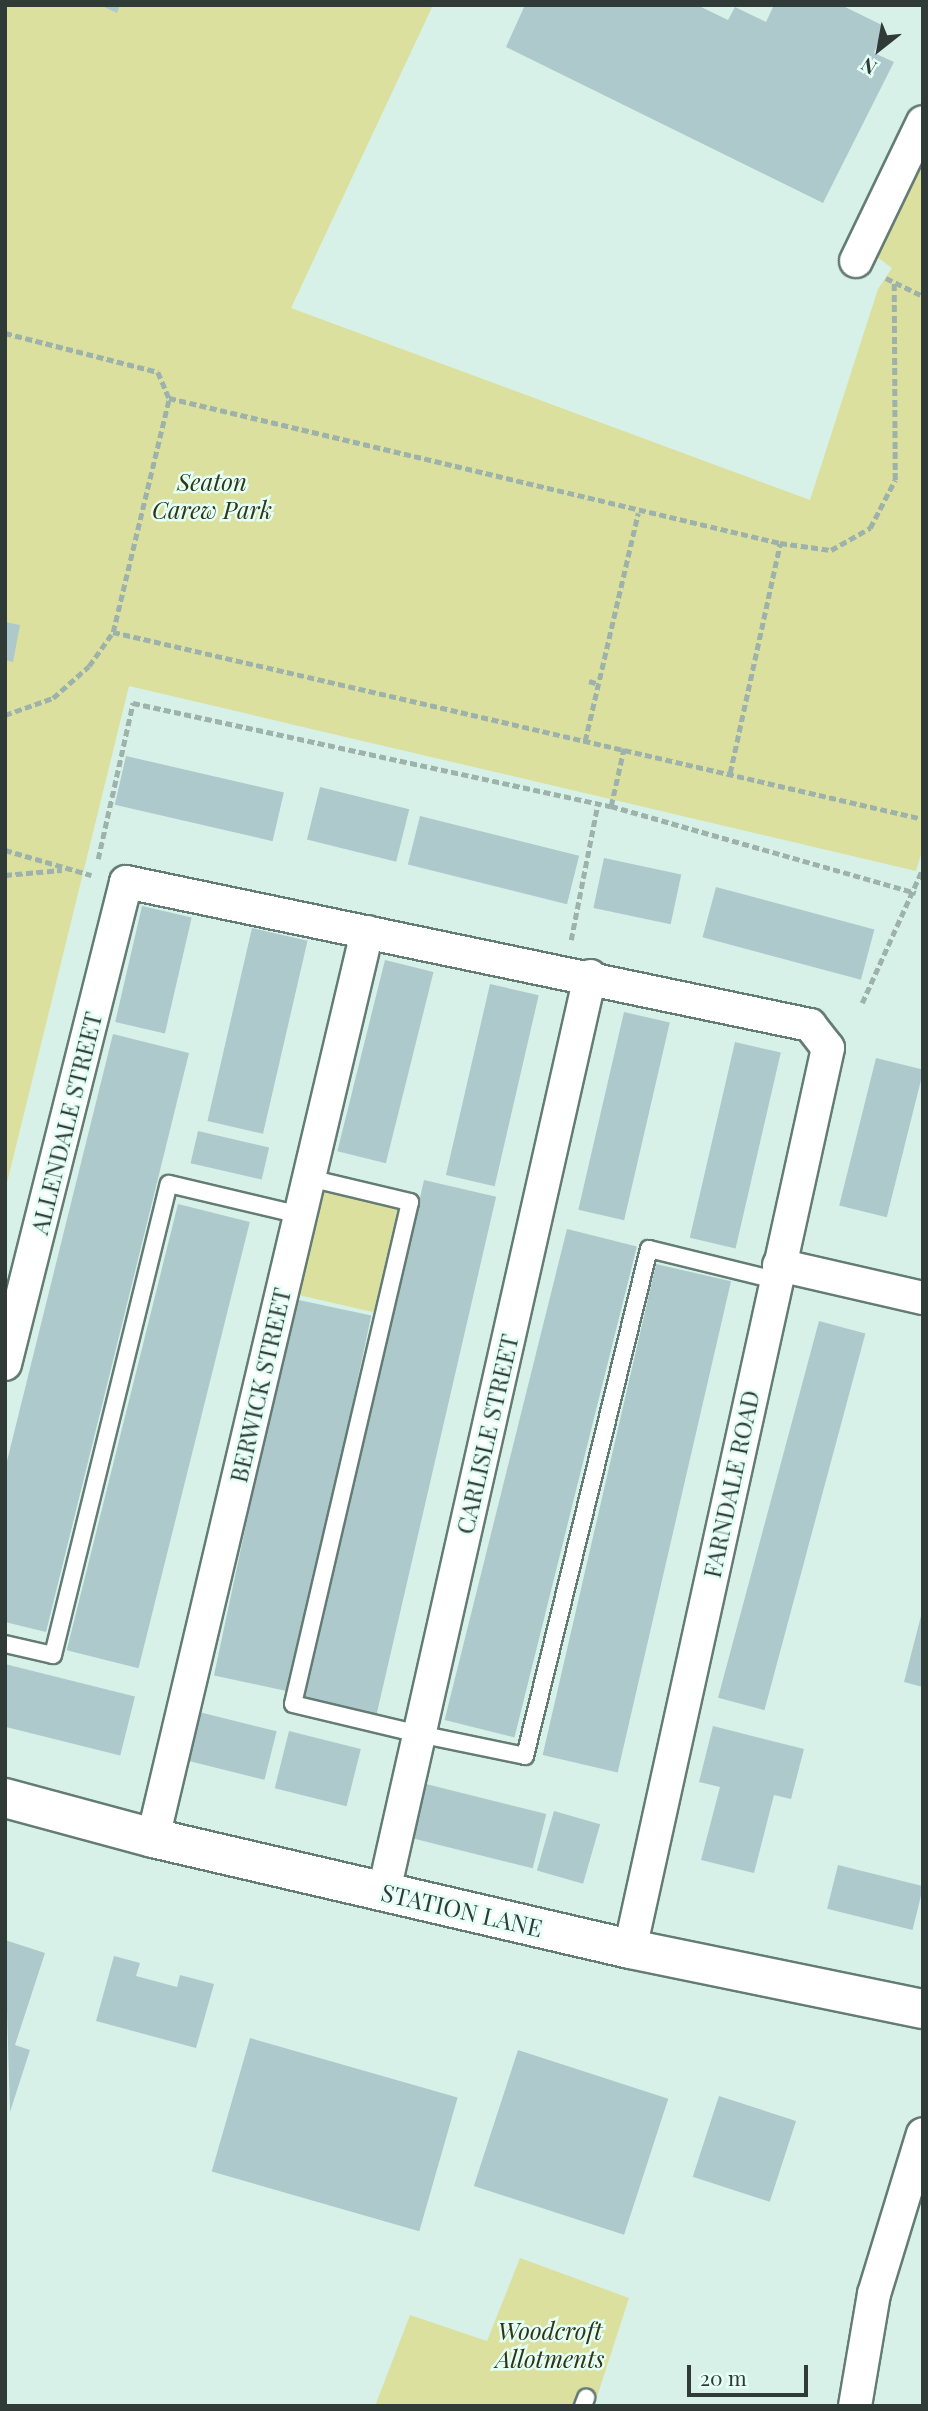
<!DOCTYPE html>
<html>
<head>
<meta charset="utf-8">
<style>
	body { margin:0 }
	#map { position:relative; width:928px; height:2411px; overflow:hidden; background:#d7f1e8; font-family:"Playfair Display",serif }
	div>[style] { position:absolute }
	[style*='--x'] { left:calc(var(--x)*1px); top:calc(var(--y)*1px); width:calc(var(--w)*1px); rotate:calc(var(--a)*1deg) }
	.green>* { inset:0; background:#dbe09e; transform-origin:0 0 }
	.building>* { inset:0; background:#adc9cc; transform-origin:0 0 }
	.path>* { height:4.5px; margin-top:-2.25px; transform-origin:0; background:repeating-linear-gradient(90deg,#9db2ab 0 7px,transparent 0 10.5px) }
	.roads { filter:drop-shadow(2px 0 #647c74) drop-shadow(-2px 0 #647c74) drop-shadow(0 2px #647c74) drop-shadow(0 -2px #647c74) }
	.service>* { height:16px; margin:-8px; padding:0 8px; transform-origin:8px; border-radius:8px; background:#fff }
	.minor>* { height:32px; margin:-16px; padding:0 16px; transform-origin:16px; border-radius:16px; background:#fff }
	.secondary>* { height:38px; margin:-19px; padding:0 19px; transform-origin:19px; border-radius:19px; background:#fff }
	span { translate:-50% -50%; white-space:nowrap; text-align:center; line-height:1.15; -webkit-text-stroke:5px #e4fff5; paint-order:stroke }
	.park-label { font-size:24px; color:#323413; font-style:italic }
	.street-label { font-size:24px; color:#303a37 }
	.frame { position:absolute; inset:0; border:7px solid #303a37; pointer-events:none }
	.north { position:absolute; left:844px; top:14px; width:70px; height:70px; -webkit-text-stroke:5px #e4fff5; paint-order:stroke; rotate:211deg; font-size:19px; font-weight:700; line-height:28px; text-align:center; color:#303a37 }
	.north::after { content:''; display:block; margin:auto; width:24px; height:32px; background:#303a37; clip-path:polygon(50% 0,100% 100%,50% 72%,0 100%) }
	.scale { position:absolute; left:687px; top:2365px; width:121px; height:32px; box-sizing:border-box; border:4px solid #303a37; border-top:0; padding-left:9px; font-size:21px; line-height:24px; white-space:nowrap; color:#303a37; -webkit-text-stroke:5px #e4fff5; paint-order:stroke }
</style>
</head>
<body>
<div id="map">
	<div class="green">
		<i style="clip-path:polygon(5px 5px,433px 5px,291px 308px,810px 500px,878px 289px,892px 268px,877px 257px,923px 161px,923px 848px,916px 871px,129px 686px,5px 1191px)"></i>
		<i style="left:324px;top:1190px;width:76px;height:108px;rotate:13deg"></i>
		<i style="clip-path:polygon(520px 2258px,629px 2298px,594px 2406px,375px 2406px,410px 2315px,487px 2341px)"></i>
	</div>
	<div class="building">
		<i style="clip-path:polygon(100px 5px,120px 5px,117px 13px)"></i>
		<i style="clip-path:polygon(525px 5px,697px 5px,728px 20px,735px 7px,766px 22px,774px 5px,841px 5px,884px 26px,874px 53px,894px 62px,823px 203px,506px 47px)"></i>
		<i style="clip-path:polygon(5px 622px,20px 625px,13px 662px,5px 660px)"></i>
		<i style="left:126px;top:756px;width:162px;height:50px;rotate:13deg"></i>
		<i style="left:320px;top:787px;width:92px;height:54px;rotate:14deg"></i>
		<i style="left:420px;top:816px;width:164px;height:50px;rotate:14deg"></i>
		<i style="left:604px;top:858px;width:79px;height:51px;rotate:12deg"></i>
		<i style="left:716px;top:887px;width:164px;height:52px;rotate:15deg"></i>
		<i style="left:142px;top:906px;width:51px;height:119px;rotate:13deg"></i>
		<i style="left:252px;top:928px;width:57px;height:198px;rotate:13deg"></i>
		<i style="left:385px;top:960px;width:50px;height:197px;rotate:14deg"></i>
		<i style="left:490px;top:984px;width:50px;height:196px;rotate:13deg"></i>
		<i style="left:624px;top:1012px;width:47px;height:203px;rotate:13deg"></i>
		<i style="clip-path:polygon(113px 1034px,189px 1053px,46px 1632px,5px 1622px,5px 1469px)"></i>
		<i style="left:735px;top:1042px;width:47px;height:201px;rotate:13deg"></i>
		<i style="left:876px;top:1058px;width:49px;height:152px;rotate:14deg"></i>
		<i style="left:198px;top:1131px;width:73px;height:33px;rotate:13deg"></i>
		<i style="left:424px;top:1180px;width:74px;height:532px;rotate:13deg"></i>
		<i style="left:178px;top:1204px;width:74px;height:460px;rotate:14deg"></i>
		<i style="left:567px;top:1229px;width:72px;height:506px;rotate:14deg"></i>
		<i style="left:656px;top:1264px;width:77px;height:504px;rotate:13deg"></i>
		<i style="left:294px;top:1299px;width:79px;height:385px;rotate:12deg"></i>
		<i style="left:819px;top:1321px;width:48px;height:390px;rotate:15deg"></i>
		<i style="clip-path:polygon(922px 1612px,923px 1613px,923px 1687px,904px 1682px)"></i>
		<i style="left:5px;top:1664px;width:134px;height:61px;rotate:14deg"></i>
		<i style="left:199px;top:1712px;width:80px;height:50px;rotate:14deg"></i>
		<i style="clip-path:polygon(713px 1726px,804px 1749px,791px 1799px,774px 1795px,754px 1873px,701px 1860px,720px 1787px,699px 1782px)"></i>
		<i style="left:289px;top:1731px;width:74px;height:59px;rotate:14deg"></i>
		<i style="left:426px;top:1784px;width:124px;height:56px;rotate:14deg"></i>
		<i style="left:554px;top:1811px;width:48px;height:62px;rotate:16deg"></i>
		<i style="left:838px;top:1865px;width:88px;height:45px;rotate:14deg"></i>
		<i style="clip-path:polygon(5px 1940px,45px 1953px,15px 2045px,30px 2050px,10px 2112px)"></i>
		<i style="clip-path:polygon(114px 1956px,140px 1963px,136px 1976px,177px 1987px,180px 1975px,214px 1984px,196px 2048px,96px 2021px)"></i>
		<i style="left:250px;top:2038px;width:216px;height:139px;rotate:16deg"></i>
		<i style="left:518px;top:2050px;width:158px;height:143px;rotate:18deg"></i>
		<i style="left:719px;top:2096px;width:81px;height:85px;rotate:18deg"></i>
	</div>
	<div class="path">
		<i style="--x:886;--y:278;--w:41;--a:25.9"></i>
		<i style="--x:5;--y:333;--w:158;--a:14.3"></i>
		<i style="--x:158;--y:372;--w:28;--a:67"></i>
		<i style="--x:113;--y:632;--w:241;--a:-76.5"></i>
		<i style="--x:169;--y:398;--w:628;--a:13.35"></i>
		<i style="--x:589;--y:681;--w:10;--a:17"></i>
		<i style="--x:5;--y:715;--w:51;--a:-19.5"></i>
		<i style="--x:53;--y:698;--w:48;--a:-41.6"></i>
		<i style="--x:89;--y:666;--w:42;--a:-54.8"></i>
		<i style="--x:113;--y:632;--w:831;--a:13"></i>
		<i style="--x:585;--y:741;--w:234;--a:-76.9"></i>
		<i style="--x:730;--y:773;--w:235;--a:-77.7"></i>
		<i style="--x:780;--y:543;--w:51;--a:7.8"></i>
		<i style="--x:831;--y:550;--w:45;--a:-29.4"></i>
		<i style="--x:870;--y:528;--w:54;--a:-62.5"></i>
		<i style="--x:895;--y:480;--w:197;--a:-90.3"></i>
		<i style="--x:611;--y:806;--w:59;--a:-77.4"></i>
		<i style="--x:5;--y:850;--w:90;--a:16.2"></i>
		<i style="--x:98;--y:859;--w:160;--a:-77.4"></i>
		<i style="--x:133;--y:703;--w:489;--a:12.2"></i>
		<i style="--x:611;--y:806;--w:317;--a:15.9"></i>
		<i style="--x:5;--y:875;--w:57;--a:-5"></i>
		<i style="--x:571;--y:940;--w:140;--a:-78.9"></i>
		<i style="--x:862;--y:1003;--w:148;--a:-65.7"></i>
	</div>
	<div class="roads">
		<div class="service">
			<i style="--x:309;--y:1178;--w:104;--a:13.4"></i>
			<i style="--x:410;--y:1202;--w:515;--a:103.12"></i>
			<i style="--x:293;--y:1704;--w:130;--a:13.4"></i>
			<i style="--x:419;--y:1734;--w:108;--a:11.7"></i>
			<i style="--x:525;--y:1756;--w:522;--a:-76.26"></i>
			<i style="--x:649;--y:1249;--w:130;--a:13.8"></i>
			<i style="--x:5;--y:1644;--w:49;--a:12.9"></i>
			<i style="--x:53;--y:1655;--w:485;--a:-76.2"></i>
			<i style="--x:169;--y:1184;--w:135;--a:13.3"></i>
			<i style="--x:583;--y:2406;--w:9;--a:-69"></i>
		</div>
		<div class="minor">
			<i style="--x:856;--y:261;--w:154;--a:-64.3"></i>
			<i style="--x:779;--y:1265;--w:148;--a:12.9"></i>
			<i style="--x:5;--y:1364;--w:497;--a:-75.9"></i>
			<i style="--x:126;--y:882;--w:699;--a:11.81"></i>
			<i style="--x:810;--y:1025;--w:29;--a:52"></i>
			<i style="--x:828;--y:1048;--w:922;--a:102.39"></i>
			<i style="--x:153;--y:1838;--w:931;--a:-76.71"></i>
			<i style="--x:384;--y:1891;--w:938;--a:-77.31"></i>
			<i style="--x:855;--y:2406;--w:114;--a:-80.4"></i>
			<i style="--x:874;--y:2294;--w:167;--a:-73"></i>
		</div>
		<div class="secondary">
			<i style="--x:5;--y:1798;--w:153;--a:15.1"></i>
			<i style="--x:153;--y:1838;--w:490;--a:13.1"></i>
			<i style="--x:630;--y:1949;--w:299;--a:11.6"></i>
		</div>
	</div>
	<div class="park-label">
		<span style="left:212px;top:496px">Seaton<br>Carew Park</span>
		<span style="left:550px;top:2345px">Woodcroft<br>Allotments</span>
	</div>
	<div class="street-label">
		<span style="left:66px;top:1123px;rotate:-76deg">ALLENDALE STREET</span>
		<span style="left:260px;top:1385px;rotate:-77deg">BERWICK STREET</span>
		<span style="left:487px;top:1434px;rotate:-77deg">CARLISLE STREET</span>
		<span style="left:731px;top:1484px;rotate:-78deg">FARNDALE ROAD</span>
		<span style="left:462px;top:1910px;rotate:13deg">STATION LANE</span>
	</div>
	<div class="frame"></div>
	<div class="north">N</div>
	<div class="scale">20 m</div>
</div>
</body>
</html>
